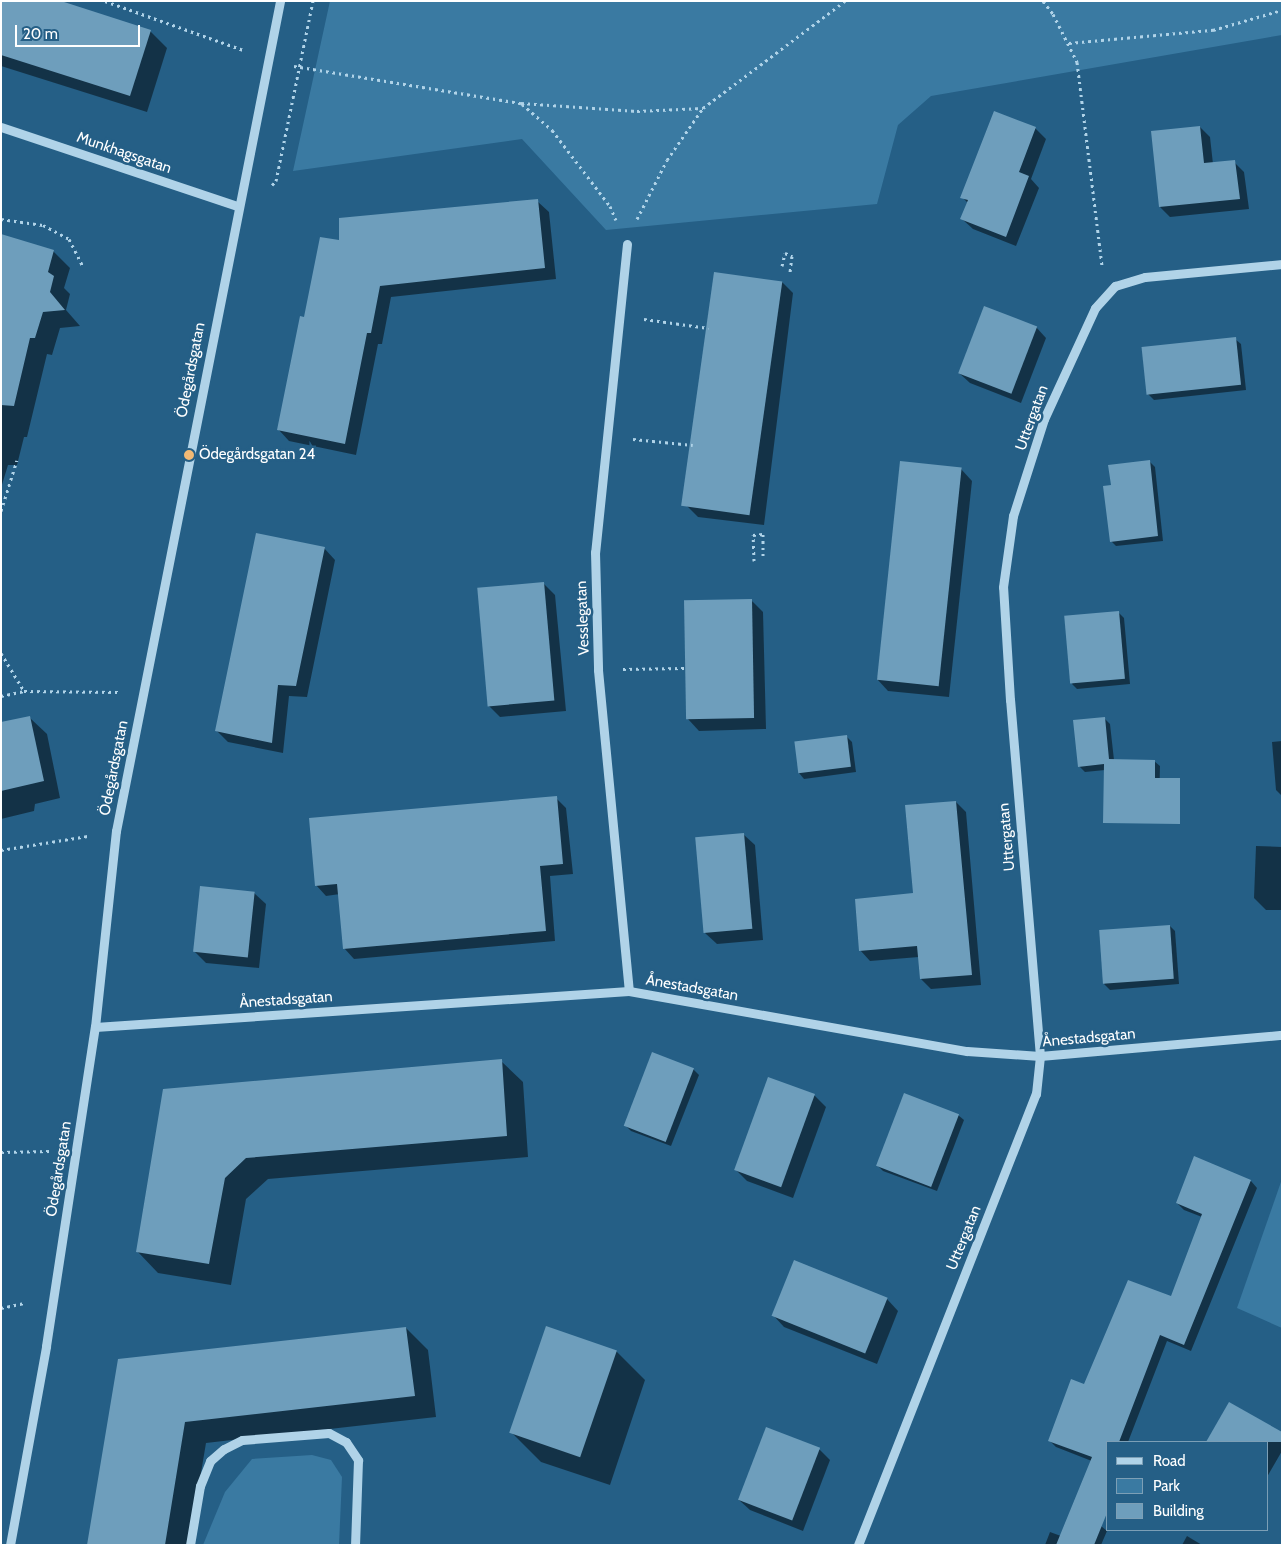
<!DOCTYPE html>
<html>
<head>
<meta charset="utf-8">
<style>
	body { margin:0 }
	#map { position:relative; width:1283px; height:1546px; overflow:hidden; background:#255f86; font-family:Cabin,sans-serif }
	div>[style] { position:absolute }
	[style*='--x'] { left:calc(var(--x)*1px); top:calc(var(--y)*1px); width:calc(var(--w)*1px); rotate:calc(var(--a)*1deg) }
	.green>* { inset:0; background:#3a7aa2 }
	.shadow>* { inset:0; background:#0007 }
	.building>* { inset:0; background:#6e9ebc; transform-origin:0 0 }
	.path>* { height:3px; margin-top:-1.5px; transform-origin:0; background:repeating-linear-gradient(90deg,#b0d3e8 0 2.5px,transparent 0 6.5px) }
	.minor>* { height:9px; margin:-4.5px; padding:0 4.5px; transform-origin:4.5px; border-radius:4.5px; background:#b0d3e8 }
	.dots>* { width:14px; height:14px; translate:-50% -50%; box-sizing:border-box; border:2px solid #255f86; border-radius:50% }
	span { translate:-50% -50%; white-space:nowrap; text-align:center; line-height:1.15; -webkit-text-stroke:5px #255f86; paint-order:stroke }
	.street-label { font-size:15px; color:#fff }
	.poi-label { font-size:15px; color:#fff }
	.left { translate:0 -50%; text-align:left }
	.frame { position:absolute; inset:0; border:2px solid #fff; pointer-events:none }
	.legend { position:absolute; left:1106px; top:1441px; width:162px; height:90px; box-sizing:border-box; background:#255f86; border:1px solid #7c9fb6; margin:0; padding:6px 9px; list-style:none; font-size:15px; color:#fff }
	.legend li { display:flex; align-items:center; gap:10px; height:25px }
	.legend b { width:25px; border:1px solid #7c9fb6 }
	.scale { position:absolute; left:15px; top:25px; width:125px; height:22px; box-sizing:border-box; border:2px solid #fff; border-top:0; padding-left:6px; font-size:15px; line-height:18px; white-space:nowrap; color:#fff; -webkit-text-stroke:4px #255f86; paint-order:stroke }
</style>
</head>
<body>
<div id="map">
	<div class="green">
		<i style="clip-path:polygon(330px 1px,1282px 1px,1282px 35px,931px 96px,898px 125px,877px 204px,606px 230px,522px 139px,293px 171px)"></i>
		<i style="clip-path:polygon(1282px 1179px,1282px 1328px,1237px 1308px)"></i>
		<i style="clip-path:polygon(312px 1455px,331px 1460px,342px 1477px,339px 1545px,203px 1545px,225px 1492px,252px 1459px)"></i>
	</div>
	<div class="shadow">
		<i style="clip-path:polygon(1px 1px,150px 31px,167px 48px,147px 112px,1px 66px)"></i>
		<i style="clip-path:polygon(1200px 127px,1210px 137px,1213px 164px,1234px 162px,1244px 172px,1249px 209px,1170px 217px,1160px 207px)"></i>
		<i style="clip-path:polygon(1035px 128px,1046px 139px,1031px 179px,1039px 188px,1016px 246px,973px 229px,962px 219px,968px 203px,962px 197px)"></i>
		<i style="clip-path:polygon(537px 201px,549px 212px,556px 279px,391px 297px,382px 344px,378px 344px,356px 455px,289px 441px,278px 429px,305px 318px,341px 241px)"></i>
		<i style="clip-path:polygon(1px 235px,53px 251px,70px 268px,64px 288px,70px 294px,66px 310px,80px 326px,60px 328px,52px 355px,47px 354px,27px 437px,24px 437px,17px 465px,8px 465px,1px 488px)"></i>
		<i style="clip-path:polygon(782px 282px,793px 293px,764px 525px,698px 517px,686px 505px)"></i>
		<i style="clip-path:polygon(1036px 327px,1046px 338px,1021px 403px,970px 383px,959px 373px)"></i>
		<i style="clip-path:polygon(1235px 339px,1241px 344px,1246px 390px,1154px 400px,1148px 394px)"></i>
		<i style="clip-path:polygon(1149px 461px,1155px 467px,1163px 541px,1116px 546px,1111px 541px,1112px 487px)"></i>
		<i style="clip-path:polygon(961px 469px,972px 481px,949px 697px,888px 691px,877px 679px)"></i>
		<i style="clip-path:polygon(324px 548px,335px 560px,307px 697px,289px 696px,283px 753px,228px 742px,217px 731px)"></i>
		<i style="clip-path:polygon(544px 584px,555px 595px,566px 711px,500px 717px,489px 706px)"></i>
		<i style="clip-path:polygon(752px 601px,763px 612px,766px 729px,699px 731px,688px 719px)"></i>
		<i style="clip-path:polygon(1118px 612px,1124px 618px,1130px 684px,1077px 689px,1072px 684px)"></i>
		<i style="clip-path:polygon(30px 718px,47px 734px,60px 798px,35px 804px,34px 811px,1px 819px,1px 723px)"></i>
		<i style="clip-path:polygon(1104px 718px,1110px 724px,1114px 760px,1154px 761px,1160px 766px,1159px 808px,1105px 770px,1085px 772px,1079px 766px)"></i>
		<i style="clip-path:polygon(847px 737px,852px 742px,856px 772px,804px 779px,799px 773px)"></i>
		<i style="clip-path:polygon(1282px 741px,1282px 796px,1276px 790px,1272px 742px)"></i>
		<i style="clip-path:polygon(556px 798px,566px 808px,573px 874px,550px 876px,555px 941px,354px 959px,344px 948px,340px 894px,326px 896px,316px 885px)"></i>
		<i style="clip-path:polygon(956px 802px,966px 812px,981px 985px,931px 989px,921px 979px,919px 957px,870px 961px,860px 950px,914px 894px)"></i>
		<i style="clip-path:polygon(743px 834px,755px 845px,763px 940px,717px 944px,705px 933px)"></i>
		<i style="clip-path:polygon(1256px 846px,1282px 847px,1282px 910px,1266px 910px,1254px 898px)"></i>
		<i style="clip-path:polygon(254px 893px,266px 904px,259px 968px,206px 963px,195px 952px)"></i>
		<i style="clip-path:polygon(1170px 926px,1175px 931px,1179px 984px,1110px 990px,1104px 984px)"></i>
		<i style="clip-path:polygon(501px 1061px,523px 1082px,528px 1157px,268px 1179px,246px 1199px,231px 1285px,158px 1273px,137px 1251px,164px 1090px)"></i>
		<i style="clip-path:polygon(693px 1069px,699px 1075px,671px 1146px,631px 1131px,625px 1125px)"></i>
		<i style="clip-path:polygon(769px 1079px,815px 1096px,826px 1107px,793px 1198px,747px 1181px,736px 1170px)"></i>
		<i style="clip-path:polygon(958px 1115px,964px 1120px,937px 1191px,883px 1171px,877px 1165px)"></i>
		<i style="clip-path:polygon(1251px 1181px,1257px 1188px,1191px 1351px,1167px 1341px,1128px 1442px,1107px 1442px,1107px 1467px,1056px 1447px,1049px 1440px,1172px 1298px,1202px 1217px,1184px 1210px,1177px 1203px)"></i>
		<i style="clip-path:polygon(887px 1299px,898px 1311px,877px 1364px,784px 1327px,773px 1315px)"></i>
		<i style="clip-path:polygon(406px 1328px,428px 1350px,436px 1417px,206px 1443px,189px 1545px,89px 1545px,119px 1360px)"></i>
		<i style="clip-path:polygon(616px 1351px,645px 1380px,610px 1485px,541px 1462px,512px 1433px)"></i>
		<i style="clip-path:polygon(1229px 1404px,1282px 1434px,1282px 1451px,1267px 1477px,1267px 1442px,1207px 1442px)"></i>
		<i style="clip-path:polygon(767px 1428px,820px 1450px,830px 1460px,803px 1531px,750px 1510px,739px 1500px)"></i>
		<i style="clip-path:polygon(1101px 1526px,1107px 1531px,1101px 1545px,1045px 1545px,1050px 1532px,1061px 1536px)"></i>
		<i style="clip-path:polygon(1187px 1536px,1202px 1545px,1182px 1545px)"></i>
	</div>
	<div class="building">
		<i style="clip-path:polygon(1px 1px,61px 1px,151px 30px,130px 96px,1px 55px)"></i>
		<i style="clip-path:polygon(994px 111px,1036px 127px,1019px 172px,1029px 176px,1006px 237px,960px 219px,968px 200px,960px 198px)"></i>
		<i style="clip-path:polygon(1200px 126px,1204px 163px,1235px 160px,1240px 199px,1159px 207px,1151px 131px)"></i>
		<i style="clip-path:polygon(538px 199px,545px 268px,380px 286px,371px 333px,367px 333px,345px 444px,277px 430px,300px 316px,304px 317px,320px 237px,339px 240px,339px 218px)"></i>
		<i style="clip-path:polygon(1px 234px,54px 250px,48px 272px,54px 276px,50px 292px,65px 310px,43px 312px,35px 338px,30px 338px,14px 406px,1px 405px)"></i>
		<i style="left:714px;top:272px;width:69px;height:236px;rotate:8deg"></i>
		<i style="left:984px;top:306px;width:57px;height:72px;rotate:21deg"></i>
		<i style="left:1236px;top:337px;width:48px;height:95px;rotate:84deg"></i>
		<i style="clip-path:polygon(1150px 460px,1158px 536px,1110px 542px,1103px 486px,1111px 485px,1108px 465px)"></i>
		<i style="left:900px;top:461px;width:62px;height:220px;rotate:6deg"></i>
		<i style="clip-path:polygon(256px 533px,325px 547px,296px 686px,278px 685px,272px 743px,215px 731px)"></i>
		<i style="left:544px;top:582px;width:119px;height:67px;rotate:85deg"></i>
		<i style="left:752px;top:599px;width:119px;height:68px;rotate:89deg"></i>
		<i style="left:1119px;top:611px;width:68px;height:55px;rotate:85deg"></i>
		<i style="clip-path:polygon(30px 716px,44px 781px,1px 791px,1px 722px)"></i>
		<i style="clip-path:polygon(1105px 717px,1109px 759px,1155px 760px,1155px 778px,1180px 778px,1180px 824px,1103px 823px,1104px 764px,1078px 767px,1073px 720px)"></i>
		<i style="left:847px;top:735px;width:32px;height:53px;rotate:83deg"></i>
		<i style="clip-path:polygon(557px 796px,563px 864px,540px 866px,546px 931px,343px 949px,337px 884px,315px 886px,309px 818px)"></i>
		<i style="clip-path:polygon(956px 801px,972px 975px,920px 979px,917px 946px,859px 951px,855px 899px,913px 893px,905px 805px)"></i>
		<i style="left:744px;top:833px;width:96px;height:49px;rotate:85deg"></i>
		<i style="left:200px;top:886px;width:55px;height:66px;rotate:6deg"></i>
		<i style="left:1170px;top:925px;width:54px;height:71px;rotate:86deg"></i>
		<i style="left:652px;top:1052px;width:45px;height:79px;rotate:21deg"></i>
		<i style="clip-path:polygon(502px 1059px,507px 1136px,246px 1158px,225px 1178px,209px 1264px,136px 1252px,163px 1089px)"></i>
		<i style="left:768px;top:1077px;width:50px;height:99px;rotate:20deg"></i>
		<i style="left:904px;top:1093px;width:59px;height:78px;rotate:21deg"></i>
		<i style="clip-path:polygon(1194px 1156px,1251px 1180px,1184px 1345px,1160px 1335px,1119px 1442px,1107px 1442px,1107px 1513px,1094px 1545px,1056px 1545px,1092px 1457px,1048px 1441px,1071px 1379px,1084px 1384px,1128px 1280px,1171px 1296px,1202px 1214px,1176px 1203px)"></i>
		<i style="left:794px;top:1260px;width:101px;height:60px;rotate:22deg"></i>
		<i style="left:546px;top:1326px;width:75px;height:113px;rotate:19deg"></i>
		<i style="clip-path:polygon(406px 1327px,415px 1396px,185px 1422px,165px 1545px,87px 1545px,118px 1359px)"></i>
		<i style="clip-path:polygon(1229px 1402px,1282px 1432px,1282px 1442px,1206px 1442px)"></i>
		<i style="left:766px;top:1427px;width:58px;height:78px;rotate:21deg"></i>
	</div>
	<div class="path">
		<i style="--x:105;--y:1;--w:146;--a:19.5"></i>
		<i style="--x:1043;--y:1;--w:16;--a:52"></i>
		<i style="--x:1053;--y:14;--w:54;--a:63.4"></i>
		<i style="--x:1077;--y:62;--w:205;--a:83"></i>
		<i style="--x:1069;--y:43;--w:145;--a:-5.2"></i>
		<i style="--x:1213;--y:30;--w:72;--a:-16.2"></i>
		<i style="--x:294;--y:66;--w:230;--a:9.3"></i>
		<i style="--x:521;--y:103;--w:116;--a:3.9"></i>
		<i style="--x:637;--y:111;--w:66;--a:-2.6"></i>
		<i style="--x:522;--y:104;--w:40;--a:41"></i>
		<i style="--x:552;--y:130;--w:96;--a:52.7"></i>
		<i style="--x:610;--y:206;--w:15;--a:67"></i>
		<i style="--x:272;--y:185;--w:6;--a:-45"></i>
		<i style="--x:276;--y:181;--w:184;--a:-78.4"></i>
		<i style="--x:1;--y:219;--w:42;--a:8.1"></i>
		<i style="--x:43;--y:225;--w:30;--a:28"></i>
		<i style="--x:69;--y:239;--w:30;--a:63"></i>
		<i style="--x:637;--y:219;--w:66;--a:-63"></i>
		<i style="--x:667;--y:160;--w:63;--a:-55.3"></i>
		<i style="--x:703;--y:108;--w:178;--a:-37"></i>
		<i style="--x:782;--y:266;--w:13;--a:-77"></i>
		<i style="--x:785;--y:253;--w:8;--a:23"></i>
		<i style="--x:792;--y:256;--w:17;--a:97"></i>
		<i style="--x:644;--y:319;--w:65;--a:8"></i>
		<i style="--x:633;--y:439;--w:60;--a:5.7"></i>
		<i style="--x:1;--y:511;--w:53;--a:-72.6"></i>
		<i style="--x:754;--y:561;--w:26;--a:-92"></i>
		<i style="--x:753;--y:535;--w:10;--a:-6"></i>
		<i style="--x:763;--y:534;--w:25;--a:90"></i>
		<i style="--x:1;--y:653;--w:44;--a:58.8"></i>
		<i style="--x:623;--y:669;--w:62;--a:-0.9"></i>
		<i style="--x:1;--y:696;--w:24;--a:-12"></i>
		<i style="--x:24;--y:691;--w:94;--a:0.6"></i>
		<i style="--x:1;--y:850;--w:88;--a:-9.1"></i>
		<i style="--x:1;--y:1152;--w:50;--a:-1.1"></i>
		<i style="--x:1;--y:1308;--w:25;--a:-12"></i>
	</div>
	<div class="minor">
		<i style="--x:1;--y:127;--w:249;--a:18.5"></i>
		<i style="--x:627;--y:244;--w:310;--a:95.9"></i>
		<i style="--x:595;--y:552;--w:118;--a:88.5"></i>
		<i style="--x:598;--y:670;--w:322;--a:84.5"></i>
		<i style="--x:95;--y:1027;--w:535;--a:-3.86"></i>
		<i style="--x:629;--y:991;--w:343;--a:10.1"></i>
		<i style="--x:967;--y:1051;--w:73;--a:3.9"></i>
		<i style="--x:1040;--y:1056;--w:243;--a:-5"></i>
		<i style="--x:10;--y:1545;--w:202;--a:-79.7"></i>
		<i style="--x:46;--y:1346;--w:323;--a:-81.3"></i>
		<i style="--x:95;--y:1027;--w:197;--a:-83.9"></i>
		<i style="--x:116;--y:831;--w:846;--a:-78.82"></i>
		<i style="--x:190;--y:1545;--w:60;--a:-80.4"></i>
		<i style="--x:200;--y:1486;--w:27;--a:-68"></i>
		<i style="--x:210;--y:1461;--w:18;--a:-41"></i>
		<i style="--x:224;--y:1449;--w:20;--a:-27"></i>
		<i style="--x:242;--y:1440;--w:87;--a:-4.6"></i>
		<i style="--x:329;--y:1433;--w:19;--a:28"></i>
		<i style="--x:346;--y:1442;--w:22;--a:56"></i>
		<i style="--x:358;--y:1460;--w:85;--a:92"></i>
		<i style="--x:858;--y:1545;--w:485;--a:-68.5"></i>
		<i style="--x:1036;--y:1094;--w:38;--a:-84"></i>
		<i style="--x:1040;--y:1056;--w:357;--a:-94.8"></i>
		<i style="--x:1010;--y:700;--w:113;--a:-93.5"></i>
		<i style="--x:1003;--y:587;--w:72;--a:-82"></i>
		<i style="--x:1013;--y:516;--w:102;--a:-72.3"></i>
		<i style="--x:1044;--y:419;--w:122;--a:-65.3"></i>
		<i style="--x:1095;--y:308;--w:30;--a:-48"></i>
		<i style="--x:1115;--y:286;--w:31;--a:-17"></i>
		<i style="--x:1145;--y:277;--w:138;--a:-5.4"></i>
	</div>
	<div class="dots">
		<i style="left:189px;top:455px;background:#f2b974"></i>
	</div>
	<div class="street-label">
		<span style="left:124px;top:153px;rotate:19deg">Munkhagsgatan</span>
		<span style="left:191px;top:370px;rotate:-79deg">Ödegårdsgatan</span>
		<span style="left:1032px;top:418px;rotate:-70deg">Uttergatan</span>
		<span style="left:583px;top:618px;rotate:-92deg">Vesslegatan</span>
		<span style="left:114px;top:768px;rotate:-79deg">Ödegårdsgatan</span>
		<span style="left:1007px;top:837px;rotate:-95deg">Uttergatan</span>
		<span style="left:692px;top:988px;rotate:10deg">Ånestadsgatan</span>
		<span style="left:286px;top:1000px;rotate:-4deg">Ånestadsgatan</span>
		<span style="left:1089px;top:1038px;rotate:-5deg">Ånestadsgatan</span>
		<span style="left:59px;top:1169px;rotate:-81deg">Ödegårdsgatan</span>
		<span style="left:964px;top:1238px;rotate:-68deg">Uttergatan</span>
	</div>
	<div class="poi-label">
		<span class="left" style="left:199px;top:455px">Ödegårdsgatan 24</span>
	</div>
	<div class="frame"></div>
	<ul class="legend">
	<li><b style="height:6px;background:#b0d3e8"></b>Road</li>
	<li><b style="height:14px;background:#3a7aa2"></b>Park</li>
	<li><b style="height:14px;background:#6e9ebc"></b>Building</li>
	</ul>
	<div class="scale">20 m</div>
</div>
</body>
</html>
